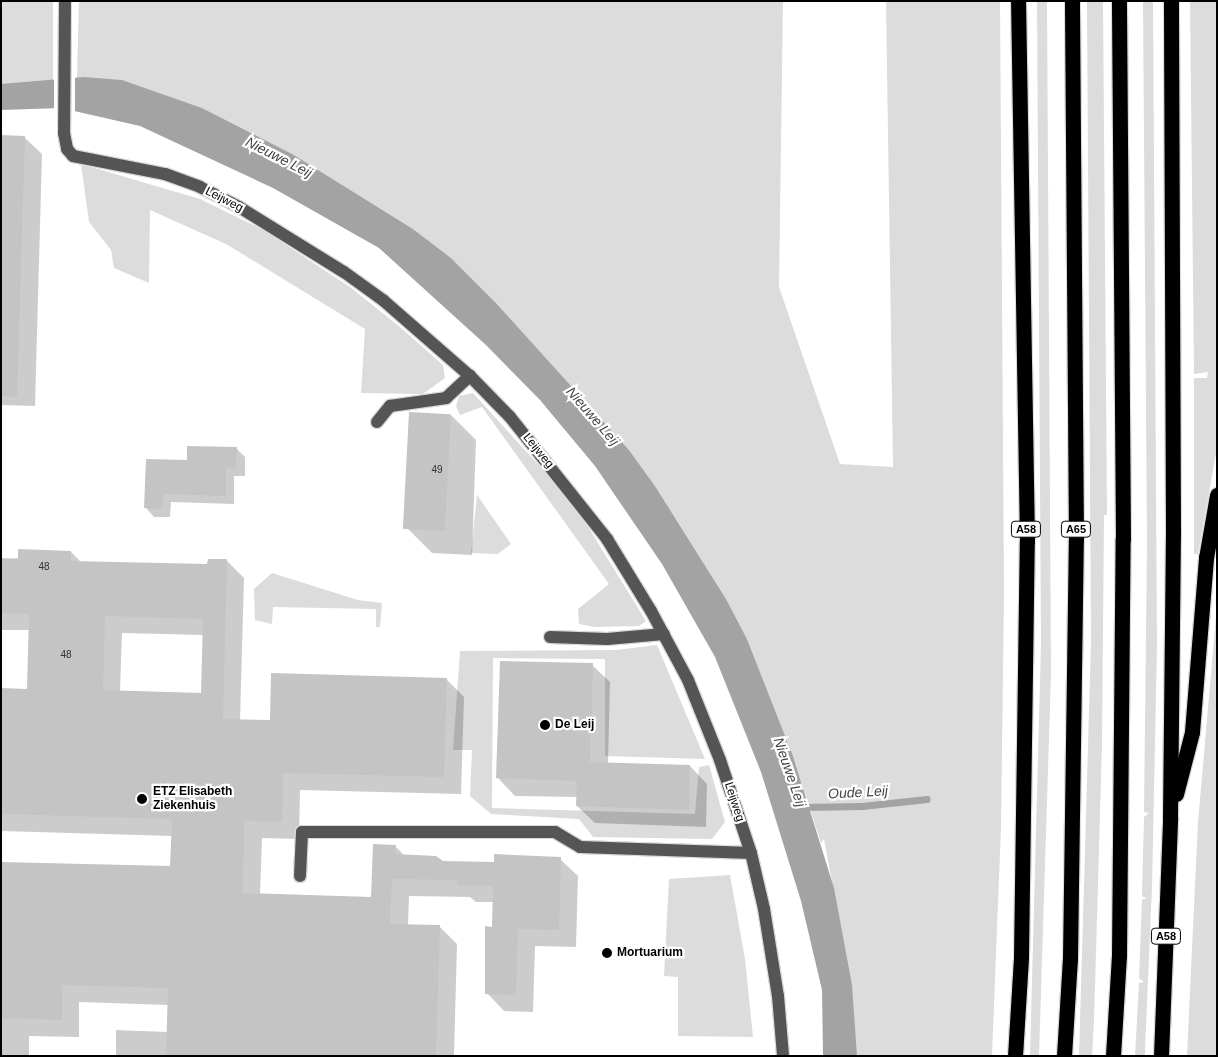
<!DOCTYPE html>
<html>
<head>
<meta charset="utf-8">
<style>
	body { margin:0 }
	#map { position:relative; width:1218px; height:1057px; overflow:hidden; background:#fff; font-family:Arial,sans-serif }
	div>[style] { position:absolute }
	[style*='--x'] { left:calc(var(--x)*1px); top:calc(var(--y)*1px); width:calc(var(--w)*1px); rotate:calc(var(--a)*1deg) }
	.green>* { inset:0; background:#dcdcdc; transform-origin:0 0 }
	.water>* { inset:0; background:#a3a3a3 }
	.pier>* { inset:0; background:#fff }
	.shadow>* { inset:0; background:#0003 }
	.stream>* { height:7px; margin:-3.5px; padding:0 3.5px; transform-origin:3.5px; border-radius:3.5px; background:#a3a3a3 }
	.building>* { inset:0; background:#c4c4c4; transform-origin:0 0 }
	.roads { filter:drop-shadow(1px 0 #dbdbdb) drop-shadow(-1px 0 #dbdbdb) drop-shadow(0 1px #dbdbdb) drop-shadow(0 -1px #dbdbdb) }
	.minor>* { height:12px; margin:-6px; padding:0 6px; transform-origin:6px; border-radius:6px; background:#555 }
	.highway>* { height:15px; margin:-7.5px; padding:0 7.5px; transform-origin:7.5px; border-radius:7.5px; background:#000 }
	.dots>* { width:14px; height:14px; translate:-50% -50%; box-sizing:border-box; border:2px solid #fff; border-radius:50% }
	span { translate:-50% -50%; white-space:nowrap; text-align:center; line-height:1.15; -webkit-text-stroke:4.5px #fff; paint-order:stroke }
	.number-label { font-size:10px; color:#313131 }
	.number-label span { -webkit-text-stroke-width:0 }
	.shield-label span { padding:1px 4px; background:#fff; border:1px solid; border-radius:4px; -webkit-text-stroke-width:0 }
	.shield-label { font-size:11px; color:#000; font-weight:700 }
	.street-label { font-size:12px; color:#000 }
	.poi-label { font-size:12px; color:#000; font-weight:700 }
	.left { translate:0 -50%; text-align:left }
	.water-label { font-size:14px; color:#444; font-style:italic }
	.frame { position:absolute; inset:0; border:2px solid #000; pointer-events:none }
</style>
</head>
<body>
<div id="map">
	<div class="green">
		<i style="left:1px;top:1px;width:52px;height:83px"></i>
		<i style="clip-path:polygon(79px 1px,783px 1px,779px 287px,840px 464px,893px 467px,886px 1px,1000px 1px,1004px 593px,1001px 827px,992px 1056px,856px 1056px,846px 957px,824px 839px,821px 843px,793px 756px,747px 639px,726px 599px,655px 486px,629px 450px,496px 303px,451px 258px,413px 229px,294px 155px,202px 108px,121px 80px,77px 78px)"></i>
		<i style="clip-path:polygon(1037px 1px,1047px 1px,1051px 674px,1039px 1056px,1030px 1056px,1041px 644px)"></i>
		<i style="clip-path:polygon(1087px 1px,1103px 1px,1107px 515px,1104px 515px,1102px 744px,1094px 1022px,1092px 1056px,1079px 1056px,1091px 642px)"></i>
		<i style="clip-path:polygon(1143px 1px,1153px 1px,1157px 645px,1152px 887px,1145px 1050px,1145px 1056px,1135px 1056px,1139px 983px,1144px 982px,1139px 978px,1142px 899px,1147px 899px,1142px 896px,1144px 817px,1149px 813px,1144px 812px,1147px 544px)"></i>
		<i style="clip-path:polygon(1190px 1px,1217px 1px,1217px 448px,1198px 554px,1194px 554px,1194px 378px,1207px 378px,1208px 372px,1194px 374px)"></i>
		<i style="clip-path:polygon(81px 164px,200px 199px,263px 230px,350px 287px,400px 327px,443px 365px,445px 378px,423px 394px,361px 393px,365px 329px,226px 244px,150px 210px,149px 283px,114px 268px,111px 250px,89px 222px)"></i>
		<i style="clip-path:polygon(473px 393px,574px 504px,646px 621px,639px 626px,595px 627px,579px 624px,578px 609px,609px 584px,482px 407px,460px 415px,456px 406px,459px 396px)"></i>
		<i style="clip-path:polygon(477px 495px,511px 544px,498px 554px,471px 553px)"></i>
		<i style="clip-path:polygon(272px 573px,358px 600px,382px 603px,380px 627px,376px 627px,376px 609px,273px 607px,272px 624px,255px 620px,254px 589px)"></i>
		<i style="clip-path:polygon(1217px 606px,1217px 1056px,1187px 1056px,1198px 822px)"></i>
		<i style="clip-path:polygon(657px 645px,705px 759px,605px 756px,605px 659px,493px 658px,492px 808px,695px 814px,699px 767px,709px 765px,725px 822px,712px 839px,593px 837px,579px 819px,491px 814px,470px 796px,472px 750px,453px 750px,460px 651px,616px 650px)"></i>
		<i style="clip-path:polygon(730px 875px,745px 959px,753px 1037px,678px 1036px,678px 977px,664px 976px,669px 879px)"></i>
	</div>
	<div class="water">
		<i style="clip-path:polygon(84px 77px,122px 80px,202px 108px,294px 155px,413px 229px,451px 258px,496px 303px,629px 450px,655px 486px,726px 599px,747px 639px,793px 756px,834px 888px,852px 985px,857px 1056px,823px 1056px,822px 990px,801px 901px,761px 772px,715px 657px,662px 564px,595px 466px,540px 400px,486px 345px,379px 248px,273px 188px,140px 126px,61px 108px,1px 110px,1px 84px)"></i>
	</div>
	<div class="pier">
		<i style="clip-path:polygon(75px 76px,75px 114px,54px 111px,54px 79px)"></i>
	</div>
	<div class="shadow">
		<i style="clip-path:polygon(1px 136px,24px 137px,42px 154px,35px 406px,1px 405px)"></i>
		<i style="clip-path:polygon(451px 415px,476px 440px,472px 555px,432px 553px,407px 528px)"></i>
		<i style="clip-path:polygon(236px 448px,245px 457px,245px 476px,234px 476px,234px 504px,171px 502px,170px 517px,154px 517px,146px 508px,188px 461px)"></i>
		<i style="clip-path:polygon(evenodd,71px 552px,81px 562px,209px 566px,226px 560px,244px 578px,240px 721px,271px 722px,446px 679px,464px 697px,461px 794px,300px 790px,299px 839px,262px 838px,260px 895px,372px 898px,395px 846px,405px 856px,443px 862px,495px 863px,560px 859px,578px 876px,576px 947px,535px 946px,533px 1012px,504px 1011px,487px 993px,494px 902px,476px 902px,470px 897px,409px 896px,408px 926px,439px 926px,457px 944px,454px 1056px,116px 1056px,116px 1030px,168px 1032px,168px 1005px,79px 1002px,79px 1037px,29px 1036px,29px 1056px,1px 1056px,1px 863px,171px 868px,172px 836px,1px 831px,1px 689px,28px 690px,30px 630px,1px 630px,1px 560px,71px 552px,122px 633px,204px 635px,202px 694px,120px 692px,122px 633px)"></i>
		<i style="clip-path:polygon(592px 665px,610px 682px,608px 764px,690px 766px,707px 784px,706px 827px,595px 823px,577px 806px,578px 797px,515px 796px,498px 778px)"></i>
	</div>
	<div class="stream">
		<i style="--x:803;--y:807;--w:59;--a:-1"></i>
		<i style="--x:862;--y:806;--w:65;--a:-6.1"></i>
	</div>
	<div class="building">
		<i style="clip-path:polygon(1px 135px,25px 136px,17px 397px,1px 396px)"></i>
		<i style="left:409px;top:412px;width:42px;height:117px;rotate:3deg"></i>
		<i style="clip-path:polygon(187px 446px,237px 447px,236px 468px,226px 467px,226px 496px,163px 494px,162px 509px,144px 508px,146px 459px,187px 460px)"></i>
		<i style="clip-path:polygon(evenodd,18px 549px,71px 551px,71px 561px,207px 564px,208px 559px,227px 559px,223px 719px,270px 720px,271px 673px,447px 678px,444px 777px,283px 773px,282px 822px,244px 821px,243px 893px,371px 897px,373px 844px,396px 845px,395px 854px,436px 856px,443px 861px,494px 862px,494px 854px,561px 857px,559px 930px,518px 929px,516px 995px,485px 994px,485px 926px,492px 927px,493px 886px,457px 885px,457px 880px,392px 879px,390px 924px,440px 925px,436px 1056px,166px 1056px,168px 988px,62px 985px,62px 1020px,1px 1018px,1px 862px,170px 866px,172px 819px,1px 814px,1px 688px,27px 689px,29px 614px,1px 613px,1px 558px,18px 559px,18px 549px,105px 616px,203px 619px,201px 693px,103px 690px,105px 616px)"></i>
		<i style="clip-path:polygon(500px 661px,593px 663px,590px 762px,690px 765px,689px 810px,576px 806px,577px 781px,496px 778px)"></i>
	</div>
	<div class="roads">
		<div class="minor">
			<i style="--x:65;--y:1;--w:132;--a:90.4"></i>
			<i style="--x:64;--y:133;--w:16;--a:79"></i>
			<i style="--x:67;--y:149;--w:9;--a:49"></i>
			<i style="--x:73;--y:156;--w:94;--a:11.1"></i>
			<i style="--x:165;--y:174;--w:37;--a:20"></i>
			<i style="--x:200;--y:187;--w:44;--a:27.1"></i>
			<i style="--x:239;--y:207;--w:123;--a:31.8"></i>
			<i style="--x:344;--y:272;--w:49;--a:35.9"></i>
			<i style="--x:384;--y:301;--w:114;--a:41.1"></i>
			<i style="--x:470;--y:376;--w:57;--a:45.7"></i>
			<i style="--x:510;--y:417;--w:156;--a:51.5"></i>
			<i style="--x:607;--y:539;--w:84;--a:58.6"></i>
			<i style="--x:651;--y:611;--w:78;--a:61.8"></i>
			<i style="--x:688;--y:680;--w:86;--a:68.2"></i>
			<i style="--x:720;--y:760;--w:98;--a:71.6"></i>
			<i style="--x:751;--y:853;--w:57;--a:76.9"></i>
			<i style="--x:764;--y:909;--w:88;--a:80.9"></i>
			<i style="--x:778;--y:996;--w:60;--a:85.2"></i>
			<i style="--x:377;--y:422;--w:21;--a:-51"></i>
			<i style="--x:390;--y:406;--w:57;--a:-8.1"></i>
			<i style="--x:446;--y:398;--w:33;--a:-43"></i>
			<i style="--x:550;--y:637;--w:57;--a:2"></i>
			<i style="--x:607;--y:639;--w:57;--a:-5"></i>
			<i style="--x:300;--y:876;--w:44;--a:-87.4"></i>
			<i style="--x:302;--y:832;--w:253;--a:0"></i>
			<i style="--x:555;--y:832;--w:29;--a:31"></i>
			<i style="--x:580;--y:847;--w:171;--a:2"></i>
		</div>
		<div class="highway">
			<i style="--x:1176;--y:794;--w:64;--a:-75.5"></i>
			<i style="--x:1192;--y:732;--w:175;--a:-85.4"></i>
			<i style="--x:1206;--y:558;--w:64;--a:-80.1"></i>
			<i style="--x:1015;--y:1056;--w:99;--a:-86.5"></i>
			<i style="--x:1021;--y:957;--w:416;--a:-89.2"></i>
			<i style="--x:1027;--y:541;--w:540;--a:-90.95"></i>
			<i style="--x:1064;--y:1056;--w:97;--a:-86.5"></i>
			<i style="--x:1070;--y:959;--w:420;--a:-89.2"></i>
			<i style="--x:1076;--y:539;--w:538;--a:-90.43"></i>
			<i style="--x:1113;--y:1056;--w:100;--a:-86.6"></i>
			<i style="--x:1119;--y:956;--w:417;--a:-89.5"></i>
			<i style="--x:1123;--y:539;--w:538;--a:-90.43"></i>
			<i style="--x:1161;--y:1056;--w:239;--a:-87.8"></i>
			<i style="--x:1170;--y:817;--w:284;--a:-89.4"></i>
			<i style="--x:1173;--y:533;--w:532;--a:-90.22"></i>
		</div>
	</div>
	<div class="dots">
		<i style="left:545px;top:725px;background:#000"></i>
		<i style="left:142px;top:799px;background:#000"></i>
		<i style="left:607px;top:953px;background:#000"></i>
	</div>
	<div class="number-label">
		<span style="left:437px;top:470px">49</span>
		<span style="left:44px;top:567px">48</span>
		<span style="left:66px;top:655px">48</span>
	</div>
	<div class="shield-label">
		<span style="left:1026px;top:529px">A58</span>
		<span style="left:1076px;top:529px">A65</span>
		<span style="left:1166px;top:936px">A58</span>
	</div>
	<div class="street-label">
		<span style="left:224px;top:200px;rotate:27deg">Leijweg</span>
		<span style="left:538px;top:451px;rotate:51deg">Leijweg</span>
		<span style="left:734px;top:802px;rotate:72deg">Leijweg</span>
	</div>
	<div class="poi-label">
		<span class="left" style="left:555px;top:725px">De Leij</span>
		<span class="left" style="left:153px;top:799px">ETZ Elisabeth<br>Ziekenhuis</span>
		<span class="left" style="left:617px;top:953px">Mortuarium</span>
	</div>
	<div class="water-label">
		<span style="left:279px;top:157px;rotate:27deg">Nieuwe Leij</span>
		<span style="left:593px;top:416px;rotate:49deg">Nieuwe Leij</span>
		<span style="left:790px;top:772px;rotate:71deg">Nieuwe Leij</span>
		<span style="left:858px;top:792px;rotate:-3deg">Oude Leij</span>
	</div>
	<div class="frame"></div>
</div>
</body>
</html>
